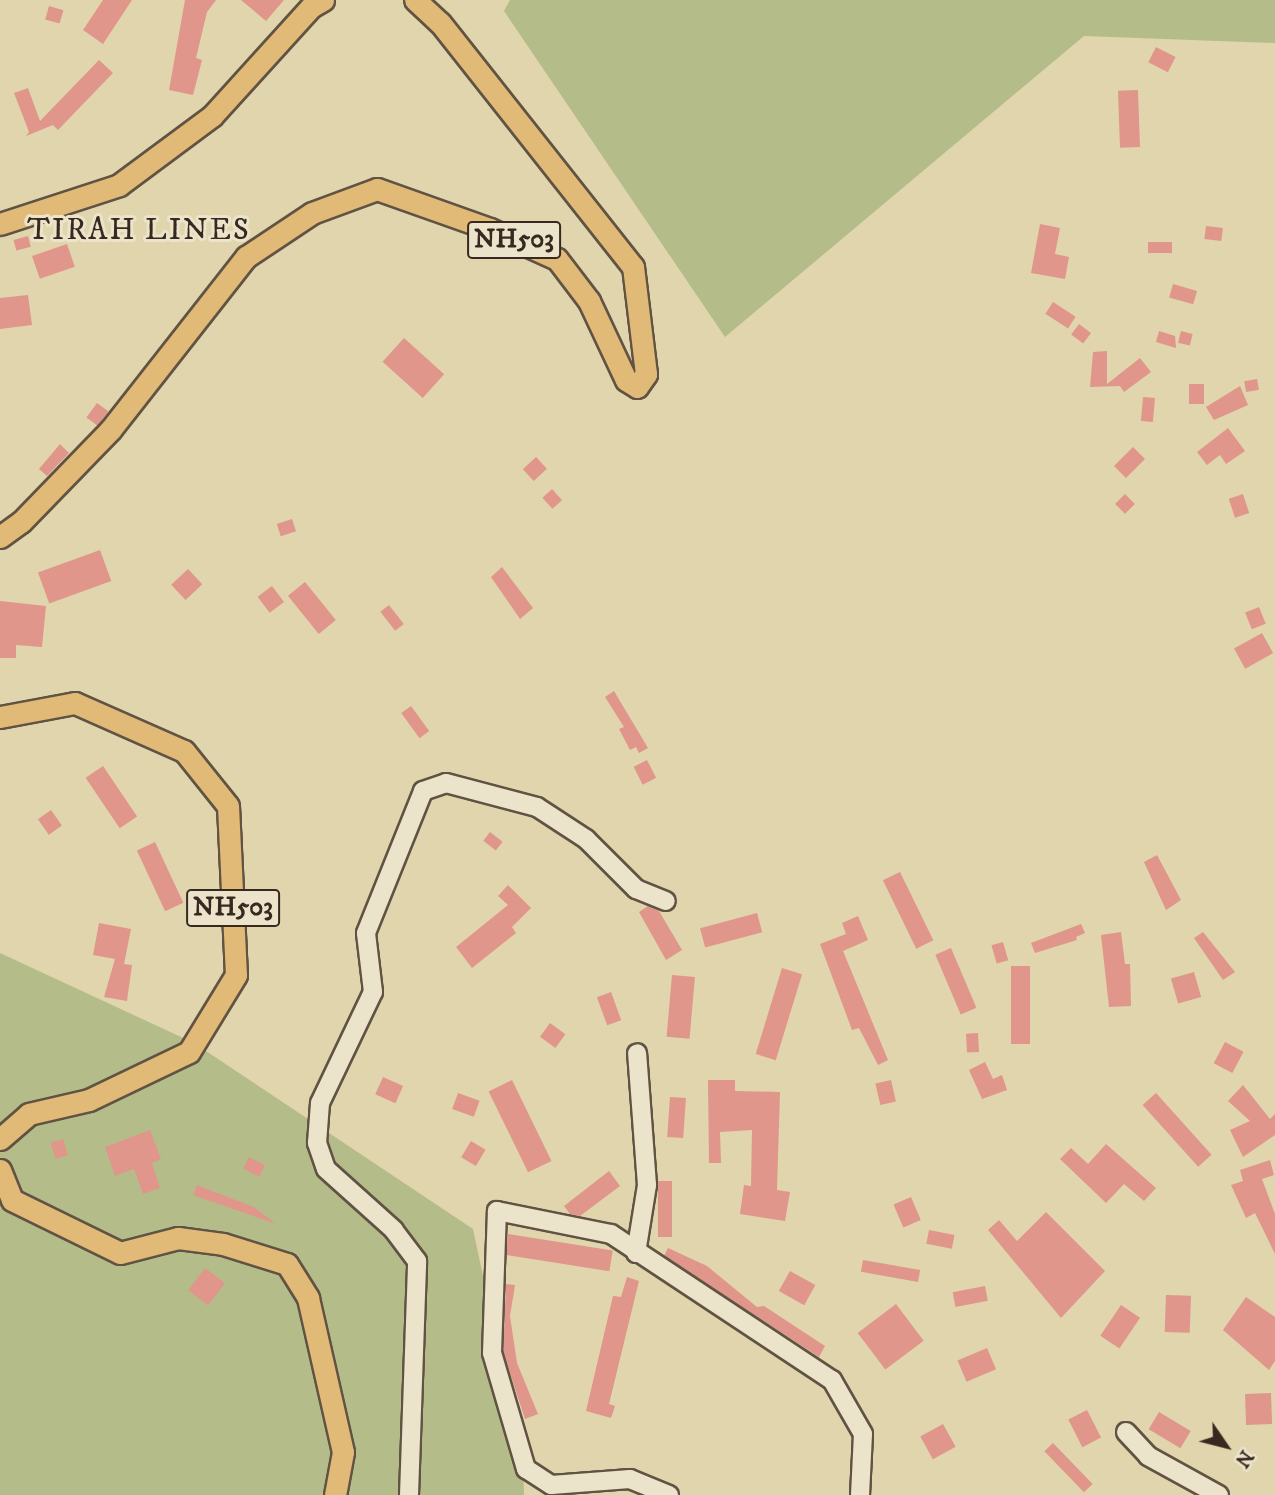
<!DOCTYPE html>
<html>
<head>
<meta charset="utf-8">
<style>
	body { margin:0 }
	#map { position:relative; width:1275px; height:1495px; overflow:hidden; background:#e0d5ad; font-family:"IM FELL DW Pica",serif }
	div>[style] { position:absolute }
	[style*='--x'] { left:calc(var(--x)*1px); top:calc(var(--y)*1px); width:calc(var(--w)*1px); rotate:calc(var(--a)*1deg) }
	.green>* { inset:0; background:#b4bd89 }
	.building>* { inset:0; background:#e0968a; transform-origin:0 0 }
	.roads { filter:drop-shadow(2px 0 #615343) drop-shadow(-2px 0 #615343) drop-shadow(0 2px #615343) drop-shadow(0 -2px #615343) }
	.minor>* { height:18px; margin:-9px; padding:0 9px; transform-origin:9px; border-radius:9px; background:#ebe4ca }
	.major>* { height:21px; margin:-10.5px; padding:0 10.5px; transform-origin:10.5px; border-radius:10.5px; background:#e0ba76 }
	span { translate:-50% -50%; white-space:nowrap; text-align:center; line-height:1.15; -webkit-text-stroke:6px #ebe4ca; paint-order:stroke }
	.shield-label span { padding:2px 5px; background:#ebe4ca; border:2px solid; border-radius:5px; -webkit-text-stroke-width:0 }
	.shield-label { font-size:26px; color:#372820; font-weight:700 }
	.neighbourhood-label { font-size:30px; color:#372820; letter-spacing:2px }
	.north { position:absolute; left:1191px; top:1411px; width:70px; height:70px; -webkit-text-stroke:5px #ebe4ca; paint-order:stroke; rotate:125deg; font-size:19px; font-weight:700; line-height:28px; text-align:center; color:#372820 }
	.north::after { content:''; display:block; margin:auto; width:24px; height:32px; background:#372820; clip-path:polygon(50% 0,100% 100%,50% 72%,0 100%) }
</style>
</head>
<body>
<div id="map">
	<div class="green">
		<i style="clip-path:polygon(510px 0,1275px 0,1275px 43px,1084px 36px,725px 337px,504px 11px)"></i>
		<i style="clip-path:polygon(0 953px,194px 1043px,473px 1229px,523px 1464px,524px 1495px,0 1495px)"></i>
	</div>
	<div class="building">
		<i style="clip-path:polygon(103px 0,132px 0,103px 44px,83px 30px)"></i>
		<i style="clip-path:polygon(185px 0,216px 0,207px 12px,196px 58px,202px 60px,193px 95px,169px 90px)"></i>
		<i style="clip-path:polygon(241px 0,284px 0,266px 21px)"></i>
		<i style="left:49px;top:6px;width:15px;height:14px;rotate:16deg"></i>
		<i style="left:1156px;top:47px;width:22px;height:17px;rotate:27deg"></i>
		<i style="clip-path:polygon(99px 60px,113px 73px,58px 130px,53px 125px,26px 136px,29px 132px,14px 93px,28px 88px,40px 121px)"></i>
		<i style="left:1138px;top:90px;width:57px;height:20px;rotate:88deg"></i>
		<i style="clip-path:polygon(1040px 224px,1060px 228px,1055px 254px,1069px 257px,1065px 279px,1031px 273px)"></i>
		<i style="left:1206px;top:226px;width:17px;height:13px;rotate:7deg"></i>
		<i style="left:28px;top:236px;width:11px;height:15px;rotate:75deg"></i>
		<i style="left:1172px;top:242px;width:11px;height:24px;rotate:90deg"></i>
		<i style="left:67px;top:244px;width:24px;height:37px;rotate:71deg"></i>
		<i style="left:1173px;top:284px;width:25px;height:14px;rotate:16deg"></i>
		<i style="clip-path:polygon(28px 295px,32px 325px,0 329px,0 298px)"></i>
		<i style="left:1053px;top:302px;width:27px;height:14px;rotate:33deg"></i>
		<i style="left:1079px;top:324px;width:15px;height:13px;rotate:37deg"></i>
		<i style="clip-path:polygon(1159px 331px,1175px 336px,1176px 348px,1156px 342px)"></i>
		<i style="left:1181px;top:331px;width:12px;height:12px;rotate:14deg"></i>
		<i style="left:404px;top:338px;width:54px;height:32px;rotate:42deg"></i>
		<i style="clip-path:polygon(1107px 351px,1107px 384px,1140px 358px,1151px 372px,1124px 392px,1120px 386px,1090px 387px,1093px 352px)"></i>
		<i style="left:1257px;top:379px;width:11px;height:13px;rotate:80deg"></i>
		<i style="left:1189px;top:384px;width:15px;height:20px"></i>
		<i style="clip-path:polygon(1240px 386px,1248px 405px,1214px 420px,1206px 407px)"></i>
		<i style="left:1143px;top:397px;width:12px;height:24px;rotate:5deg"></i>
		<i style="left:97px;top:403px;width:14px;height:18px;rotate:36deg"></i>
		<i style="clip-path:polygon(1228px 428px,1245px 451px,1226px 464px,1220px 455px,1207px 465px,1197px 452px)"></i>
		<i style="clip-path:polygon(60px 444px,69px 453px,47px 476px,39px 469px)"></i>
		<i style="left:1133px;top:447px;width:17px;height:27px;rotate:45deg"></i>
		<i style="left:536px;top:457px;width:16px;height:18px;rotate:47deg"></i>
		<i style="left:552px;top:489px;width:15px;height:13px;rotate:48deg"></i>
		<i style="left:1125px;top:494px;width:14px;height:14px;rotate:45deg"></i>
		<i style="left:1243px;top:494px;width:20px;height:15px;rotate:72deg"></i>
		<i style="left:292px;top:519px;width:13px;height:16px;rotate:72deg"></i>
		<i style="left:100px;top:550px;width:33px;height:66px;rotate:70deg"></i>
		<i style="clip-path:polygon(502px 567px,533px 608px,520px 619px,491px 577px)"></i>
		<i style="left:188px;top:569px;width:21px;height:23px;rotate:47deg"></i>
		<i style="left:305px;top:582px;width:49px;height:22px;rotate:51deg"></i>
		<i style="left:272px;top:586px;width:20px;height:18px;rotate:53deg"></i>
		<i style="clip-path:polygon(0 601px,46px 606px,42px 647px,16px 645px,16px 658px,0 658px)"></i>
		<i style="left:389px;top:605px;width:24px;height:11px;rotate:52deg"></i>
		<i style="left:1259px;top:607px;width:18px;height:15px;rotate:68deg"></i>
		<i style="left:1262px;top:633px;width:23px;height:32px;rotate:61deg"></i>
		<i style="clip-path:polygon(614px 691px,648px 748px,639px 753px,636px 747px,630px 750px,619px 729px,624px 727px,605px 697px)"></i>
		<i style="left:411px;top:706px;width:31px;height:12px;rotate:54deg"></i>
		<i style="left:647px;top:760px;width:20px;height:15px;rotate:63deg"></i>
		<i style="left:103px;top:766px;width:61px;height:21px;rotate:56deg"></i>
		<i style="left:51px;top:810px;width:19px;height:16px;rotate:55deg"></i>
		<i style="left:490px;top:832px;width:16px;height:11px;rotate:38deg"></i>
		<i style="left:155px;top:842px;width:67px;height:20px;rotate:65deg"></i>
		<i style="clip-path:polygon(1157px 855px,1181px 900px,1166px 910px,1144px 862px)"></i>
		<i style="left:900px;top:872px;width:76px;height:19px;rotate:64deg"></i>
		<i style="clip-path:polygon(508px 885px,531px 908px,512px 927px,516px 933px,472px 968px,456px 947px,508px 905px,498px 896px)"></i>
		<i style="clip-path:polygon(648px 906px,659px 911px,682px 950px,666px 960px,639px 912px)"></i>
		<i style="left:757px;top:913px;width:20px;height:59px;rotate:75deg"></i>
		<i style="clip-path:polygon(858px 916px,868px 940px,843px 951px,888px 1060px,878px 1065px,859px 1028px,852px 1030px,820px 944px,846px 934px,842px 923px)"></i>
		<i style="clip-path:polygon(99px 923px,131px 929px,124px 964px,132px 965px,127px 1001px,104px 997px,115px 959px,93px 955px)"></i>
		<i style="clip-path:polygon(1081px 924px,1085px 933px,1076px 937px,1077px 940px,1035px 953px,1031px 943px)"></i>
		<i style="clip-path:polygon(1121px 932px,1125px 964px,1130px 964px,1131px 1006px,1109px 1007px,1101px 935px)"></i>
		<i style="clip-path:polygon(1203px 932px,1235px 972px,1223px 980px,1194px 938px)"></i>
		<i style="left:1003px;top:942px;width:19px;height:12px;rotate:74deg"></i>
		<i style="left:951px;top:948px;width:65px;height:17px;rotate:67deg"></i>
		<i style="left:1011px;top:966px;width:19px;height:78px"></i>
		<i style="left:782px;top:968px;width:21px;height:90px;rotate:17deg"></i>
		<i style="left:1194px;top:972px;width:26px;height:24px;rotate:74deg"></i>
		<i style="left:672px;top:975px;width:23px;height:62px;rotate:5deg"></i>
		<i style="left:611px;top:992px;width:30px;height:15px;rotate:70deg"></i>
		<i style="left:550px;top:1023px;width:19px;height:17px;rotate:36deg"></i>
		<i style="left:978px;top:1033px;width:19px;height:12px;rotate:87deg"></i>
		<i style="left:1225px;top:1042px;width:21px;height:24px;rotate:28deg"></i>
		<i style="clip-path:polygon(985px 1062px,993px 1079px,1002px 1075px,1007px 1090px,982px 1099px,969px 1070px)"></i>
		<i style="left:383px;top:1077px;width:22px;height:19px;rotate:24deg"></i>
		<i style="left:512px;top:1080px;width:90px;height:26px;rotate:64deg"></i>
		<i style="clip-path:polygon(708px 1080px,735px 1080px,735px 1091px,780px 1092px,777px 1190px,790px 1192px,785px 1221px,740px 1214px,744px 1185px,751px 1186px,752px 1130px,720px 1132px,721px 1163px,709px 1163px)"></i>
		<i style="left:891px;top:1080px;width:22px;height:16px;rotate:77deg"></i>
		<i style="clip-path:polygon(1243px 1085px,1270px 1119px,1275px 1114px,1275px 1135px,1243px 1157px,1230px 1130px,1250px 1121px,1228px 1101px)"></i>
		<i style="left:458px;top:1093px;width:23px;height:17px;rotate:20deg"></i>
		<i style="left:1156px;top:1093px;width:83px;height:18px;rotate:48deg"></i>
		<i style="left:670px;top:1097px;width:16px;height:40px;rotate:4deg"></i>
		<i style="clip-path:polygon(150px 1130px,161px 1159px,152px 1163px,160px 1188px,143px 1194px,134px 1169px,115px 1176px,105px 1147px)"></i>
		<i style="left:63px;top:1139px;width:17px;height:13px;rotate:73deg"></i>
		<i style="left:471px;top:1141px;width:17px;height:19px;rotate:31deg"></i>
		<i style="clip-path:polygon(1106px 1144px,1156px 1188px,1144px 1201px,1124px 1184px,1106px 1203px,1060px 1159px,1071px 1148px,1088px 1164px)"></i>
		<i style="left:249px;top:1157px;width:18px;height:13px;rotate:27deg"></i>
		<i style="clip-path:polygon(1270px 1160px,1274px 1175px,1262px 1179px,1275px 1214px,1275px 1254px,1255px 1213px,1246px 1218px,1231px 1185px,1243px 1181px,1240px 1170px)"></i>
		<i style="clip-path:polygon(609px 1171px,620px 1186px,580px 1216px,570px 1214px,564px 1206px)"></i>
		<i style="left:658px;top:1181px;width:14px;height:56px"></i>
		<i style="clip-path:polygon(197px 1185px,254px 1207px,276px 1224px,193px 1195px)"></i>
		<i style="left:911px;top:1197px;width:25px;height:19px;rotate:67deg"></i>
		<i style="clip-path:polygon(1046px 1212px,1105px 1271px,1061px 1318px,988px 1230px,999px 1220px,1017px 1241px)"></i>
		<i style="left:929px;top:1230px;width:26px;height:14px;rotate:11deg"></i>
		<i style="left:508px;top:1234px;width:106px;height:21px;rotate:9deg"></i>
		<i style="clip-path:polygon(668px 1248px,707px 1266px,757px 1307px,764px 1306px,825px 1346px,819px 1357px,664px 1256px)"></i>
		<i style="left:863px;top:1260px;width:58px;height:12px;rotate:10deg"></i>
		<i style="left:205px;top:1268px;width:25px;height:28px;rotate:37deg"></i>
		<i style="left:790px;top:1271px;width:29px;height:23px;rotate:29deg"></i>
		<i style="clip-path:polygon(627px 1277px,639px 1281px,609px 1404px,615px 1406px,611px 1418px,586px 1411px,613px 1296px,621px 1297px)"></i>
		<i style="clip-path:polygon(506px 1284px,515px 1285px,510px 1316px,517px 1363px,538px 1414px,525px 1419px,503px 1352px)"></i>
		<i style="left:985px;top:1286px;width:15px;height:33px;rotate:79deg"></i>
		<i style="left:1166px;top:1295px;width:25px;height:37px;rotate:2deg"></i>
		<i style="clip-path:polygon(1246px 1297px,1275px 1317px,1275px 1361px,1269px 1370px,1223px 1330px)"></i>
		<i style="left:896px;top:1304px;width:46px;height:48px;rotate:53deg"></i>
		<i style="left:1121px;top:1305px;width:23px;height:37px;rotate:34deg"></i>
		<i style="left:987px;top:1348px;width:23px;height:32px;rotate:67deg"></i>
		<i style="left:1271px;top:1393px;width:31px;height:26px;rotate:88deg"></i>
		<i style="left:1087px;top:1410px;width:31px;height:21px;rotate:63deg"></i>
		<i style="left:1159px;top:1412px;width:37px;height:20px;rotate:31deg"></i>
		<i style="left:943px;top:1424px;width:26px;height:26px;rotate:61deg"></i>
		<i style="left:1053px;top:1443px;width:57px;height:12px;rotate:46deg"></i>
	</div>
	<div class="roads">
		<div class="minor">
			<i style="--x:636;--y:1253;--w:69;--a:-80.8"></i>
			<i style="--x:647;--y:1185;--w:132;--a:-94.3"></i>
			<i style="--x:1126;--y:1432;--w:33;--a:47"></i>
			<i style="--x:1148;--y:1456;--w:81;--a:28.8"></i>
			<i style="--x:409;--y:1495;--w:234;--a:-88"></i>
			<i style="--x:417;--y:1261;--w:39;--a:-127"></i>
			<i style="--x:394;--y:1230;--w:91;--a:-138.1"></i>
			<i style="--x:326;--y:1169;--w:28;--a:-109"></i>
			<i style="--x:317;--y:1143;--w:40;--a:-85.7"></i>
			<i style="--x:320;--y:1103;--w:123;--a:-64.5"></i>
			<i style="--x:373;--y:992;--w:59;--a:-96.8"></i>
			<i style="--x:366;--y:933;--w:153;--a:-68.1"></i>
			<i style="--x:423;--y:791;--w:24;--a:-19"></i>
			<i style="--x:446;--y:783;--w:94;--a:14.8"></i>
			<i style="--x:537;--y:807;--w:59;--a:33.1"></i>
			<i style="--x:586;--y:839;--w:71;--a:45"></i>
			<i style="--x:636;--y:889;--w:32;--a:22"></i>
			<i style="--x:669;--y:1495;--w:42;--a:-157.7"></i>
			<i style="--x:630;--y:1479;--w:79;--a:175.7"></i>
			<i style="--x:551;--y:1485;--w:30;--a:-147"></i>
			<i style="--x:526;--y:1469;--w:121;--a:-106.3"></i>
			<i style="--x:492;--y:1353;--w:142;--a:-88"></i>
			<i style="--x:497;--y:1211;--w:116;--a:11.4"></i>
			<i style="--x:611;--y:1234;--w:265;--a:33.5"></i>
			<i style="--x:832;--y:1380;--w:62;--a:60.1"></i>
			<i style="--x:863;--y:1434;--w:61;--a:92.8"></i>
		</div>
		<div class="major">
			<i style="--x:0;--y:224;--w:125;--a:-18.1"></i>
			<i style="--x:119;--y:185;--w:116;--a:-36.6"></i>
			<i style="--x:212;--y:116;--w:147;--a:-47.8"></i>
			<i style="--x:311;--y:7;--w:14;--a:-30"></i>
			<i style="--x:0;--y:537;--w:26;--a:-36"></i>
			<i style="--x:21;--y:522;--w:129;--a:-45.9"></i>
			<i style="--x:111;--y:429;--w:219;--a:-51.9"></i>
			<i style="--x:246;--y:257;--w:79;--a:-33.7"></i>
			<i style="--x:312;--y:213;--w:69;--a:-20.3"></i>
			<i style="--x:377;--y:189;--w:120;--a:19.5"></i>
			<i style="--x:490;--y:229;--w:73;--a:24.1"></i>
			<i style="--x:557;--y:259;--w:53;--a:52.7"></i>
			<i style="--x:589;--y:301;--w:87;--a:64.9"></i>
			<i style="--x:626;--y:380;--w:13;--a:32"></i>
			<i style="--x:637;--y:387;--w:16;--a:-55"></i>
			<i style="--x:646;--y:374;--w:108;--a:-96.9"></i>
			<i style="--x:633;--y:267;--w:311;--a:-128.3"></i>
			<i style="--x:440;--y:23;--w:34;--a:-137"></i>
			<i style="--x:0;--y:717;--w:76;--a:-10.6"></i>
			<i style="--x:75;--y:703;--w:119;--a:23.8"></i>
			<i style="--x:184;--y:751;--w:70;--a:51.3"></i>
			<i style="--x:228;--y:806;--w:169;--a:87.3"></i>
			<i style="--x:236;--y:975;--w:90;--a:121.4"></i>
			<i style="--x:189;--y:1052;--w:111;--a:154.4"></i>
			<i style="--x:89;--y:1100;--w:62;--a:166.9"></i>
			<i style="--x:29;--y:1114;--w:38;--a:139"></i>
			<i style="--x:0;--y:1170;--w:32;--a:68"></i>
			<i style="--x:12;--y:1200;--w:120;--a:26.1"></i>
			<i style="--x:120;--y:1253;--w:60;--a:-14.5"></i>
			<i style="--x:178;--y:1238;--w:45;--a:7.6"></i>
			<i style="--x:223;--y:1244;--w:67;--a:17.4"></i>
			<i style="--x:287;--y:1264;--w:40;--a:58"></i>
			<i style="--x:308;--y:1298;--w:158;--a:77.2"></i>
			<i style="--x:343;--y:1452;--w:44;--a:100.5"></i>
		</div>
	</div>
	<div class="shield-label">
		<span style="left:514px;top:240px">NH503</span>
		<span style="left:233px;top:908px">NH503</span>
	</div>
	<div class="neighbourhood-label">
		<span style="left:139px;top:231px">TIRAH LINES</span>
	</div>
	<div class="north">N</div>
</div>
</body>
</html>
